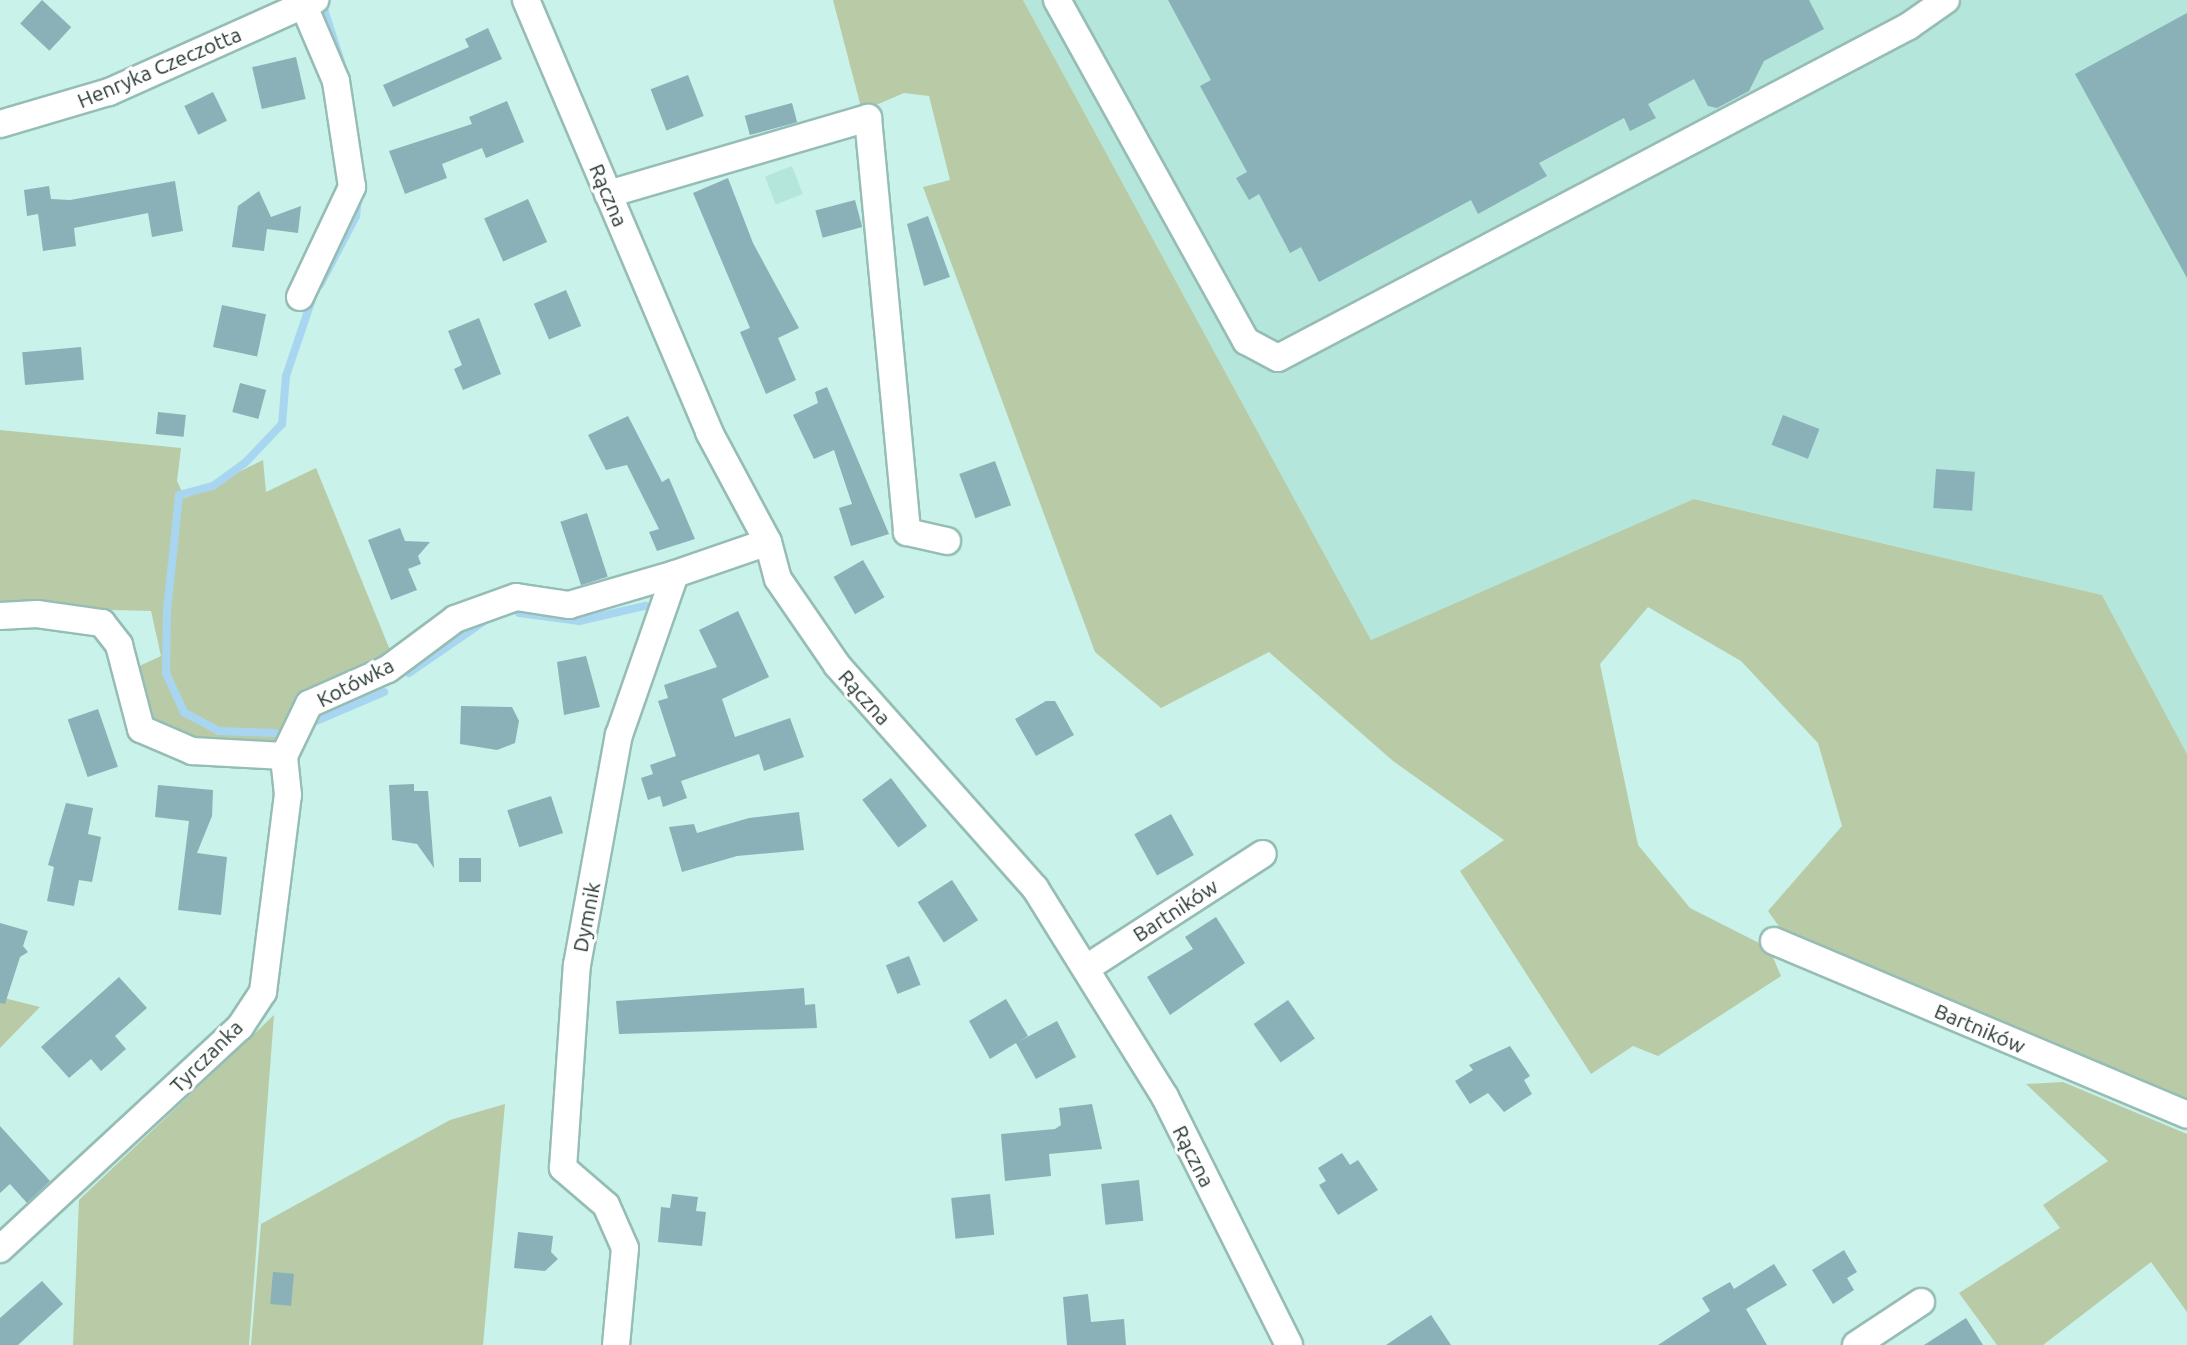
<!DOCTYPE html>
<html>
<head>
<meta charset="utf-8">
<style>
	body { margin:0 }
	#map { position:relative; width:2187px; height:1345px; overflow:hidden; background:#c9f2ea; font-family:Ubuntu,sans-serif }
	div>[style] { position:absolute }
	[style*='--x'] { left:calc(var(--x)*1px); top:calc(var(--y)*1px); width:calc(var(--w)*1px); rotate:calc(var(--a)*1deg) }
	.built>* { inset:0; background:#b4e6dc; transform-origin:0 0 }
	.green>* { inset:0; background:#b8cba6 }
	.stream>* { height:8px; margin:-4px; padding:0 4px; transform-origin:4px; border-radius:4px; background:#a8d6f1 }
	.building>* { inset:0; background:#89b1b7; transform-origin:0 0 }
	.roads { filter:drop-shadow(2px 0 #96bdb5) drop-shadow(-2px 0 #96bdb5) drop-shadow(0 2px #96bdb5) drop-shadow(0 -2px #96bdb5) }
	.minor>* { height:26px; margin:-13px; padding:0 13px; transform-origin:13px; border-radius:13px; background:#fff }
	span { translate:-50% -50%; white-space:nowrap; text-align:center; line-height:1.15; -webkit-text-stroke:6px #fff; paint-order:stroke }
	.street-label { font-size:21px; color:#283835 }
</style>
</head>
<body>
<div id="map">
	<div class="built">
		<i style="clip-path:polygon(1023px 0,2187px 0,2187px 754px,2102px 595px,1695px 499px,1371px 640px)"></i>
		<i style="left:792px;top:166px;width:30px;height:29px;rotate:69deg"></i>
	</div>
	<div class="green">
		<i style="clip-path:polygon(833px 0,1023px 0,1371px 640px,1694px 499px,2102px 595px,2187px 754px,2187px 1105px,1788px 939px,1768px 911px,1842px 826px,1818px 743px,1741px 661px,1648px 607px,1600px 664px,1638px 845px,1690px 908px,1769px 948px,1781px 976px,1658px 1056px,1633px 1046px,1591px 1074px,1460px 871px,1504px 840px,1393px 761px,1269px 652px,1161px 708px,1095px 652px,923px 187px,950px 180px,929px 96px,904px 93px,862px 111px)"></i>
		<i style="clip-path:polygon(0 430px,181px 448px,177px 481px,185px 498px,263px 460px,266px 492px,316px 468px,392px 655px,296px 707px,272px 745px,228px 746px,156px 727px,133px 669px,161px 656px,151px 611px,0 607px)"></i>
		<i style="clip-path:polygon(0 997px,40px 1007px,0 1048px)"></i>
		<i style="clip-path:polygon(274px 1015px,249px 1345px,73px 1345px,79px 1200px)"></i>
		<i style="clip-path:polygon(2063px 1082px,2187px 1134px,2187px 1312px,2151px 1262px,2043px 1345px,1997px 1345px,1959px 1293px,2060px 1228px,2043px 1205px,2108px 1161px,2026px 1084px)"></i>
		<i style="clip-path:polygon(505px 1104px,483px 1345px,251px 1345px,261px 1224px,450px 1120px)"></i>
	</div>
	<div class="stream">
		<i style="--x:324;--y:9;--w:56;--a:72.2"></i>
		<i style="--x:320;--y:285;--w:78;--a:-62.4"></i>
		<i style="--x:356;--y:216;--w:18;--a:-84"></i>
		<i style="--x:519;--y:613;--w:61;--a:7.6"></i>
		<i style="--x:579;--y:621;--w:68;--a:-12.8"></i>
		<i style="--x:409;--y:673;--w:93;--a:-34.5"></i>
		<i style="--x:316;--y:721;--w:74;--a:-23.1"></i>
		<i style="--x:275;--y:733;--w:56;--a:-178"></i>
		<i style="--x:219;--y:731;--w:40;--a:-152"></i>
		<i style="--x:184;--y:712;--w:43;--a:-114.8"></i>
		<i style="--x:166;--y:673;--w:63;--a:-89.1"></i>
		<i style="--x:167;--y:610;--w:116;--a:-84"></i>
		<i style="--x:179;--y:495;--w:35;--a:-15"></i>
		<i style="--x:213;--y:486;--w:39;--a:-36"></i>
		<i style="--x:245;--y:463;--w:54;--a:-46.5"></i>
		<i style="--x:282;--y:424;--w:48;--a:-85.2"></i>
		<i style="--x:286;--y:376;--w:81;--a:-71.3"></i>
	</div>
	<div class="building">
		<i style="left:42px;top:0;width:40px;height:32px;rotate:43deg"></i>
		<i style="clip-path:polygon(1168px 0,1809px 0,1824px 29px,1764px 61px,1749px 91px,1717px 108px,1708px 106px,1694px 79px,1648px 104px,1656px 118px,1630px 131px,1624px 118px,1539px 163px,1547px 176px,1478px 214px,1471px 200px,1319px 282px,1301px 247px,1290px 253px,1259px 194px,1249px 200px,1236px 178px,1247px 172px,1200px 86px,1211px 80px)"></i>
		<i style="clip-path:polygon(2187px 13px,2187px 278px,2075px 74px)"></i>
		<i style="clip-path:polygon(488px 28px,502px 59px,393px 107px,383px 85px,469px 47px,465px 39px)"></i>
		<i style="left:296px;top:57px;width:43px;height:45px;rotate:77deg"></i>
		<i style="left:688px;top:75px;width:44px;height:40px;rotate:69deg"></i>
		<i style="left:213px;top:92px;width:32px;height:32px;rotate:64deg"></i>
		<i style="clip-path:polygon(507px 101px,524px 142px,486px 158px,482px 148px,442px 164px,447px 178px,405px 194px,389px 151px,472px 124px,469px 117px)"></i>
		<i style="left:792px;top:103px;width:20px;height:49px;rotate:75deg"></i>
		<i style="clip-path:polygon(728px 178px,753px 243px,799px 328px,778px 338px,796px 380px,766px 394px,740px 332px,750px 328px,693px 193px)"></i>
		<i style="clip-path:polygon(175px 181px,183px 231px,152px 237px,148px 213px,74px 228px,76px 246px,43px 251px,38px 214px,27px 216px,24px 190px,49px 186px,51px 199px,70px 200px)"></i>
		<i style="clip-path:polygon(259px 191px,271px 217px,301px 206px,298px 233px,267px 229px,264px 251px,232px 247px,238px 206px)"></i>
		<i style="left:528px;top:199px;width:47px;height:48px;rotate:66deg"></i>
		<i style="left:855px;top:200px;width:28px;height:41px;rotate:75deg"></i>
		<i style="clip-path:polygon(928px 216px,950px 277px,924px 286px,907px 224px)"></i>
		<i style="left:566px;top:290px;width:39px;height:35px;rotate:67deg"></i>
		<i style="left:222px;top:305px;width:45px;height:43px;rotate:12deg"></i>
		<i style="clip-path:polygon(479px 318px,501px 374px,463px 390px,454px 369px,462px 365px,448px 331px)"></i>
		<i style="left:81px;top:347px;width:33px;height:59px;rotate:85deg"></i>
		<i style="left:240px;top:383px;width:27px;height:30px;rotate:15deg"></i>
		<i style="clip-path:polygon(827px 387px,889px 534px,851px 546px,839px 508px,852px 504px,834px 450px,814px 459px,793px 415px,818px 403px,815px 392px)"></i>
		<i style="left:158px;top:412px;width:28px;height:22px;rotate:6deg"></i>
		<i style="left:1783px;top:415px;width:39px;height:32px;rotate:21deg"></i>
		<i style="clip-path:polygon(628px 416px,662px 482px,669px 478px,695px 539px,657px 551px,649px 532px,659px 529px,627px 465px,606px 470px,588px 435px)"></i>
		<i style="left:995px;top:461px;width:47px;height:38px;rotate:70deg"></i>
		<i style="left:1936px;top:469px;width:39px;height:39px;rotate:4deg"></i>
		<i style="left:587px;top:513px;width:67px;height:28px;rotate:72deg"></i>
		<i style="clip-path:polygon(400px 528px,405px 541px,430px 542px,418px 556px,421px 564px,408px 569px,417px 590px,391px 600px,368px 540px)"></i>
		<i style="left:863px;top:560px;width:43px;height:34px;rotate:60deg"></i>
		<i style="clip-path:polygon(738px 611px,769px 677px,722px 699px,735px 737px,790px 718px,804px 757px,764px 771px,759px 754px,681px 781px,687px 798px,663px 807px,660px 796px,648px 800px,641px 778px,653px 774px,650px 765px,676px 756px,658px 701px,668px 698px,664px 685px,717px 667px,699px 630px)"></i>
		<i style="clip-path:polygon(586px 656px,600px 707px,564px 715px,557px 662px)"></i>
		<i style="clip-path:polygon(1046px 701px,1055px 701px,1074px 735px,1036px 756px,1015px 719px)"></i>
		<i style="clip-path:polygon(461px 706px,512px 707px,519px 721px,515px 743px,497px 750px,460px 744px)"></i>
		<i style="left:98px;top:709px;width:61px;height:32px;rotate:71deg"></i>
		<i style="left:891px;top:778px;width:60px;height:36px;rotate:53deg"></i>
		<i style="clip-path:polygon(414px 784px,414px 791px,428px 791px,434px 868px,417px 844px,392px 840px,389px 785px)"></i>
		<i style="clip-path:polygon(158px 785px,213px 790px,212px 816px,197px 853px,227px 857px,221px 915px,178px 910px,189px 821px,155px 817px)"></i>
		<i style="left:551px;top:796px;width:39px;height:46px;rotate:72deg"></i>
		<i style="clip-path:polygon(66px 803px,93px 808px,88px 834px,101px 837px,92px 882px,79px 880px,74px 906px,47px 901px,54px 867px,48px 865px)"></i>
		<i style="clip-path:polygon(799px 812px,804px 850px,737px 856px,682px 872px,669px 827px,694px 824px,697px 833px,749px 818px)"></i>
		<i style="left:1171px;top:814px;width:47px;height:42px;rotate:61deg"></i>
		<i style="left:481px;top:858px;width:24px;height:22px;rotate:90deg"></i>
		<i style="left:952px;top:880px;width:48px;height:41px;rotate:57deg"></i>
		<i style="clip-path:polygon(1216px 917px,1245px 963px,1170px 1015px,1147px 977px,1193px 949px,1185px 937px)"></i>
		<i style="clip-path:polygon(0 923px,28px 931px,23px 946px,28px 952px,20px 957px,5px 1004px,0 1003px)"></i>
		<i style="left:909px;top:956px;width:31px;height:25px;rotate:68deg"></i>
		<i style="clip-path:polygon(119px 977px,147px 1008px,115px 1036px,126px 1049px,101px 1071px,91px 1059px,69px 1078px,41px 1047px)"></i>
		<i style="clip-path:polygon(804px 988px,805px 1005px,815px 1004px,817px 1028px,619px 1034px,616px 1001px)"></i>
		<i style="clip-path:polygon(1006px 999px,1028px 1036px,1018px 1042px,1057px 1021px,1076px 1057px,1036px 1079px,1016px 1043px,990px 1059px,969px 1021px)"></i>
		<i style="left:1288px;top:1000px;width:47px;height:42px;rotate:55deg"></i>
		<i style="clip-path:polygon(1510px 1046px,1530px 1076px,1524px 1080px,1532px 1094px,1504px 1112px,1488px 1093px,1470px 1104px,1455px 1081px,1473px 1070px,1469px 1065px)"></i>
		<i style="clip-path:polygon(1092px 1104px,1102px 1149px,1049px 1154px,1051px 1176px,1005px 1181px,1001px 1134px,1055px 1129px,1061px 1125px,1059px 1108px)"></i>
		<i style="clip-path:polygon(0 1126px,50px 1181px,27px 1203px,10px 1184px,0 1193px)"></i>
		<i style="clip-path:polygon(1342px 1153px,1350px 1165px,1358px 1160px,1378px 1190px,1338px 1215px,1319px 1185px,1326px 1181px,1318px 1168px)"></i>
		<i style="left:1139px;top:1180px;width:41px;height:38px;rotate:84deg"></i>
		<i style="clip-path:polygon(672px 1194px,698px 1197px,696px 1211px,706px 1212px,702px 1246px,658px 1242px,661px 1207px,670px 1208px)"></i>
		<i style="left:990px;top:1194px;width:41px;height:39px;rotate:84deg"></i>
		<i style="clip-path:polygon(518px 1232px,553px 1236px,551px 1252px,558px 1259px,545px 1271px,514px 1268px)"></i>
		<i style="clip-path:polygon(1844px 1250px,1857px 1272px,1847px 1278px,1854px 1290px,1833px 1304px,1812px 1270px)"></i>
		<i style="clip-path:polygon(1774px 1264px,1787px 1285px,1746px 1309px,1767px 1345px,1658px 1345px,1710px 1311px,1702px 1298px,1730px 1282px,1734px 1289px)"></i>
		<i style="left:273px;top:1272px;width:21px;height:32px;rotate:5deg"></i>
		<i style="clip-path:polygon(42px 1281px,63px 1304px,18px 1345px,0 1345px,0 1318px)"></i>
		<i style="clip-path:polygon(1088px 1294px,1091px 1322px,1124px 1319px,1126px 1345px,1067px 1345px,1063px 1297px)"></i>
		<i style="clip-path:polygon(1431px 1315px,1451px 1345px,1386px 1345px)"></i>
		<i style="clip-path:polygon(1966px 1318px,1983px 1345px,1924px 1345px)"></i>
	</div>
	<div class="roads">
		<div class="minor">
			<i style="--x:526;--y:0;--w:469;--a:67"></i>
			<i style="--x:709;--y:432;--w:125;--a:61.8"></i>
			<i style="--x:768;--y:542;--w:38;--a:75"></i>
			<i style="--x:778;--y:579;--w:104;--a:55.5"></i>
			<i style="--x:837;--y:665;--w:298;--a:48.4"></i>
			<i style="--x:1035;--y:888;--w:246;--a:58.1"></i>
			<i style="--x:1165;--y:1097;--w:277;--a:63.4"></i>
			<i style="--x:1057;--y:0;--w:390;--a:61"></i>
			<i style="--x:1246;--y:341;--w:36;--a:28"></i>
			<i style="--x:1278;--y:358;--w:713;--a:-27.75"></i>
			<i style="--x:1909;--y:26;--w:45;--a:-35.1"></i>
			<i style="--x:0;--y:124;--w:114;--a:-16.4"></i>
			<i style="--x:109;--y:92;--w:226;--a:-24.1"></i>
			<i style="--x:608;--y:194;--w:271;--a:-16.3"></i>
			<i style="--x:868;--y:118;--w:416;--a:84.6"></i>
			<i style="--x:907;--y:532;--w:41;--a:12.7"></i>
			<i style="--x:300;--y:297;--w:122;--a:-64.7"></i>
			<i style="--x:352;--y:187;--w:107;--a:-98.6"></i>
			<i style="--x:336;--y:81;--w:82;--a:-113.1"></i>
			<i style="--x:0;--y:616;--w:37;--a:-3"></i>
			<i style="--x:37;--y:614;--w:66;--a:7.9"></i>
			<i style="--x:102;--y:623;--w:28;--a:52"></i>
			<i style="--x:119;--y:645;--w:87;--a:75.3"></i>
			<i style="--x:141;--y:729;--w:56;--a:23.3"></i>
			<i style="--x:192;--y:751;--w:92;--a:3.1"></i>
			<i style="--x:284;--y:756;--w:58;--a:-64.3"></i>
			<i style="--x:309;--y:704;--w:86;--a:-23.9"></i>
			<i style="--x:388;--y:669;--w:84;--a:-36.7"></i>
			<i style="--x:455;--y:619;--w:65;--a:-19.8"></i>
			<i style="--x:516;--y:597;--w:54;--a:8.6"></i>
			<i style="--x:569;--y:605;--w:110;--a:-16.3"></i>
			<i style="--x:1774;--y:941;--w:448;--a:22.8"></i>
			<i style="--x:1088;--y:967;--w:208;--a:-32.9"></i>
			<i style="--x:0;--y:1249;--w:327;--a:-42.8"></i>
			<i style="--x:240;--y:1027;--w:42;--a:-56.7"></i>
			<i style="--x:263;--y:992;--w:199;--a:-82.8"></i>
			<i style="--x:288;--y:795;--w:39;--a:-96"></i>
			<i style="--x:616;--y:1345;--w:97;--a:-84.7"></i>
			<i style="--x:625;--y:1248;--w:47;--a:-113.8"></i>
			<i style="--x:606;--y:1205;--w:57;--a:-139.3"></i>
			<i style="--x:563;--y:1168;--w:203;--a:-86.1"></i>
			<i style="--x:577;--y:965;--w:234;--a:-79.7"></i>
			<i style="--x:619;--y:735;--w:170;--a:-70.8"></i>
			<i style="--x:675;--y:574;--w:98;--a:-19"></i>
			<i style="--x:1856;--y:1345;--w:78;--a:-33.5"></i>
		</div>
	</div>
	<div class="street-label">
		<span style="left:159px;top:67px;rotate:-23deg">Henryka Czeczotta</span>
		<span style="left:609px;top:195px;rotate:67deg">Rączna</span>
		<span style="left:355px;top:682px;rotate:-27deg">Kotówka</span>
		<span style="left:865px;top:697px;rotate:48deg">Rączna</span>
		<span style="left:1175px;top:910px;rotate:-33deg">Bartników</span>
		<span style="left:586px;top:917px;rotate:-79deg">Dymnik</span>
		<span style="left:1980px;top:1028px;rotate:23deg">Bartników</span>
		<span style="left:206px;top:1056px;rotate:-45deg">Tyrczanka</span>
		<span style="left:1194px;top:1156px;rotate:63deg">Rączna</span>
	</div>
</div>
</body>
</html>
